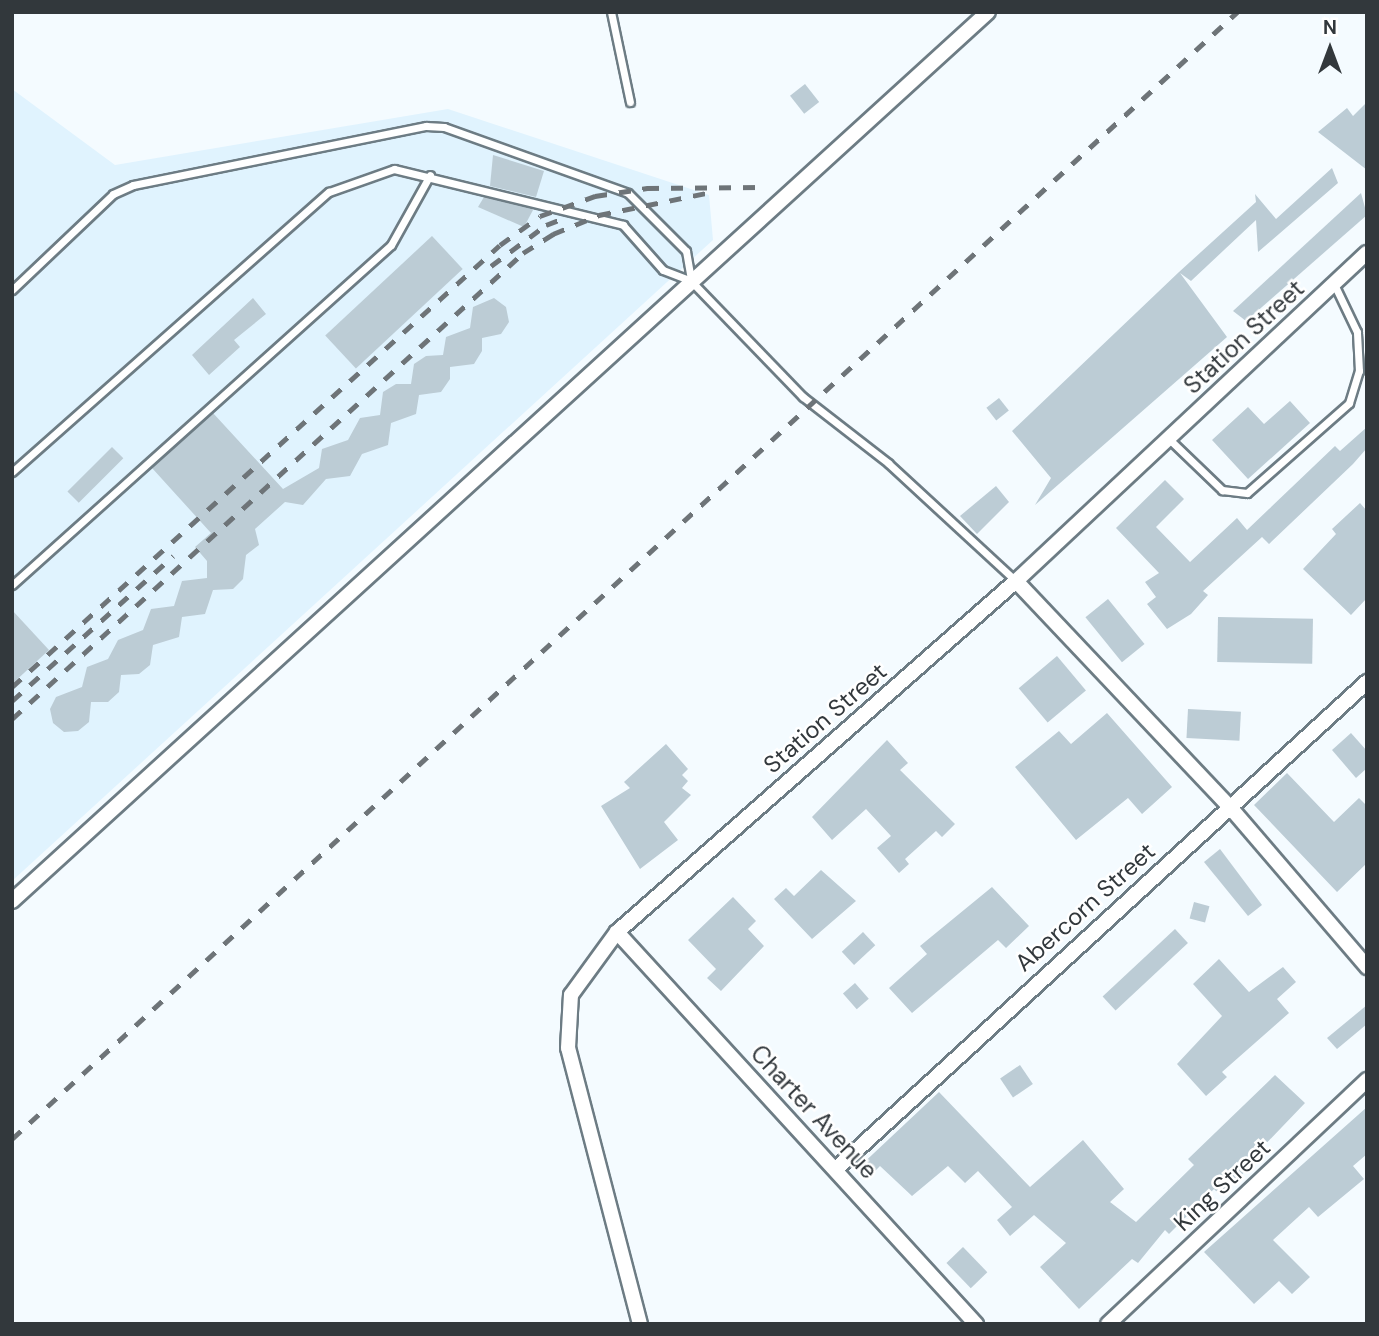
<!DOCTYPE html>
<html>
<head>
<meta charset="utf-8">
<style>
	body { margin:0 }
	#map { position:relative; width:1379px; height:1336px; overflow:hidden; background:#f4fbff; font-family:"DM Sans",sans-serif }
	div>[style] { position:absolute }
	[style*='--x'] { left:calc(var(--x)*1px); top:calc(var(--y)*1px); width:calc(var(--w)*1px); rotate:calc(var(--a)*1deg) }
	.built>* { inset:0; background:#e0f3fe }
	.building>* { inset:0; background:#bcccd5; transform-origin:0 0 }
	.roads { filter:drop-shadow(2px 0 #6d7c84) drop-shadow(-2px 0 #6d7c84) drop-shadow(0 2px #6d7c84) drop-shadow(0 -2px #6d7c84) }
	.service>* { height:7px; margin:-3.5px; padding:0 3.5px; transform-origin:3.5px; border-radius:3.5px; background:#fff }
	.minor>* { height:14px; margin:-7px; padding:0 7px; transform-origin:7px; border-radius:7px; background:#fff }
	.rail>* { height:5px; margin-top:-2.5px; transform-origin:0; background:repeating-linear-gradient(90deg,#6e7478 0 12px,transparent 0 24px) }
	span { translate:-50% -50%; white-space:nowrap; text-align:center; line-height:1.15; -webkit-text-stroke:5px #fff; paint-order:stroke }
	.street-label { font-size:24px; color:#32383c }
	.frame { position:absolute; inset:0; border:14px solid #32383c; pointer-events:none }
	.north { position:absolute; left:1295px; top:14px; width:70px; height:70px; -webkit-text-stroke:5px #fff; paint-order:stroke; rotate:0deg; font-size:19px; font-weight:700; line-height:28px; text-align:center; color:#32383c }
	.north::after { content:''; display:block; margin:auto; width:24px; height:32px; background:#32383c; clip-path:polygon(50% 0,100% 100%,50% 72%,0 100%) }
</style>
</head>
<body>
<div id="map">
	<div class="built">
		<i style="clip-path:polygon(12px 89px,115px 165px,448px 109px,709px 195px,713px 240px,12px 881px)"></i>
	</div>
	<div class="building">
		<i style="left:805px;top:84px;width:23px;height:19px;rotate:52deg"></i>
		<i style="clip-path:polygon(1367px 102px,1367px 170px,1318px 132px,1347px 108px,1353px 116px)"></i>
		<i style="clip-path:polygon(493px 155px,544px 171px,536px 197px,490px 186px)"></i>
		<i style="clip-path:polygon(1332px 168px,1338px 183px,1258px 252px,1256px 220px,1191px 281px,1180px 273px,1227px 337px,1035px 505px,1051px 478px,1012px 431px,1179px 272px,1256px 202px,1255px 194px,1276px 219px)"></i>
		<i style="clip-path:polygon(1361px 193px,1367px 215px,1246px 321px,1233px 311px)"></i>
		<i style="clip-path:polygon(484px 197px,532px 209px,533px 210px,524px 227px,478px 207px)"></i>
		<i style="left:432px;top:236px;width:45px;height:146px;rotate:47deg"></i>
		<i style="clip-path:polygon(253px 298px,266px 314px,234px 340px,240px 347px,209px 375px,192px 355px)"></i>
		<i style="clip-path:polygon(494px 298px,506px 307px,509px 322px,501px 334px,482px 338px,482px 351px,474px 364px,450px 367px,450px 379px,441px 392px,419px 395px,416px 414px,391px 423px,388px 445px,362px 454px,350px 476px,326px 479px,303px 505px,285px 502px,255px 529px,259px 545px,246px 555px,243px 579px,233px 589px,213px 590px,205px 614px,182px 617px,179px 637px,153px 645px,150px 665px,139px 674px,121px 675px,119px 692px,108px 702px,91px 702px,89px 722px,78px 731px,64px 732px,53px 723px,50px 709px,56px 697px,82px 687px,87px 667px,108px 659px,118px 640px,143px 630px,151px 609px,174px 606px,182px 581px,207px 578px,207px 561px,195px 547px,211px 533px,152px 468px,213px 413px,283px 489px,319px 468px,322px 449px,348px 440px,360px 418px,380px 415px,383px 392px,396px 384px,411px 384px,414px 364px,426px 356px,443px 355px,446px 337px,470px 328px,473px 307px)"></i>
		<i style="left:999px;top:398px;width:16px;height:16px;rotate:52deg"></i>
		<i style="clip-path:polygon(1290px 401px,1310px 423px,1248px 479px,1212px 440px,1248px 407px,1264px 424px)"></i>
		<i style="clip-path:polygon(1367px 427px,1367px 448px,1353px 464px,1269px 544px,1262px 537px,1203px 591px,1208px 595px,1191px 614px,1167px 629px,1147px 604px,1156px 597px,1145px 582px,1159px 573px,1116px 528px,1165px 480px,1184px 499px,1156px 527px,1190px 562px,1237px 518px,1247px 530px,1335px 446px,1340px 451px)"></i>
		<i style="left:112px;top:447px;width:16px;height:63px;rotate:45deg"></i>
		<i style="clip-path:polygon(996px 486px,1009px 502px,977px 534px,960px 516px)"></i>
		<i style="clip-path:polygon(1360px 503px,1367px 511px,1367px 598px,1351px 615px,1303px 569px,1336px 534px,1332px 529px)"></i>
		<i style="left:1108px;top:599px;width:58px;height:29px;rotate:51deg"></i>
		<i style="clip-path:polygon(12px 610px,49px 650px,12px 684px)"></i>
		<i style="left:1218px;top:617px;width:95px;height:45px;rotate:1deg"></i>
		<i style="left:1057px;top:656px;width:45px;height:50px;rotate:50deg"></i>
		<i style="left:1188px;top:709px;width:53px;height:29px;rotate:3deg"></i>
		<i style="clip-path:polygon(1107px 713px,1172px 787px,1142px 814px,1128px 798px,1076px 840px,1015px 767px,1059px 731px,1071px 744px)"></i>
		<i style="clip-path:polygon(1351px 733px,1367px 751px,1367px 768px,1356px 778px,1332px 750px)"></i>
		<i style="clip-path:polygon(887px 740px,908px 763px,900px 770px,955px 824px,942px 837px,936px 831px,905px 859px,909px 864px,899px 873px,877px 848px,891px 836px,866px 809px,832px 840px,812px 817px)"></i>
		<i style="clip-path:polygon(666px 744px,688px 769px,682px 775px,688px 781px,682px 788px,691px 795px,664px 822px,678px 840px,640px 869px,601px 806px,630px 788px,624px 782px)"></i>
		<i style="clip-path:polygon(1287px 773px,1334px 822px,1359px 798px,1367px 806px,1367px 863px,1337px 892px,1254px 805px)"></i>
		<i style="clip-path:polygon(1220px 849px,1262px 905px,1248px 916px,1204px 862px)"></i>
		<i style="clip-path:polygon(821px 870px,856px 901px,812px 939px,774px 899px,786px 888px,794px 896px)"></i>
		<i style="clip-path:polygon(992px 887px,1029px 926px,1006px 948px,998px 940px,912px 1013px,889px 988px,927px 954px,920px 946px)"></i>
		<i style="clip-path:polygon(733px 897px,756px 921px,748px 929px,764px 946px,721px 991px,707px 978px,716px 969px,688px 940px)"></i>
		<i style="left:1194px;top:902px;width:16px;height:17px;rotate:15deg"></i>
		<i style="left:1175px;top:929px;width:19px;height:99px;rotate:47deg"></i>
		<i style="left:863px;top:932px;width:18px;height:29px;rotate:47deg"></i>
		<i style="clip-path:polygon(1219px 959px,1249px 992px,1283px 967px,1296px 982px,1277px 999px,1289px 1013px,1222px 1072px,1227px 1077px,1206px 1096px,1177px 1064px,1222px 1016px,1193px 984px)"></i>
		<i style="left:855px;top:983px;width:21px;height:16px;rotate:49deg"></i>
		<i style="clip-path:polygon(1367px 1005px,1367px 1024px,1337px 1049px,1327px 1038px)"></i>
		<i style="left:1020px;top:1065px;width:23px;height:24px;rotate:56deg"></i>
		<i style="clip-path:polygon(1275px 1075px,1305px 1103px,1256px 1154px,1261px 1158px,1219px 1194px,1214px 1189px,1169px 1234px,1165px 1230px,1138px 1263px,1132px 1259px,1079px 1309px,1040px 1267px,1066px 1243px,1034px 1215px,1010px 1236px,997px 1220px,1012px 1207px,978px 1171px,965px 1183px,948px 1166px,912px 1196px,880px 1166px,867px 1179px,857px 1169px,939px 1092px,1030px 1187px,1083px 1140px,1124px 1189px,1110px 1202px,1136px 1222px,1194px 1165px,1188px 1159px)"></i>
		<i style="clip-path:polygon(1367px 1107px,1367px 1154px,1353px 1166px,1364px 1179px,1318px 1217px,1309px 1207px,1273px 1240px,1310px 1277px,1292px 1294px,1279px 1281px,1254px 1304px,1204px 1252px)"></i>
		<i style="left:963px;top:1247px;width:35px;height:23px;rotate:46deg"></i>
	</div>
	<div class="roads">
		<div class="service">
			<i style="--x:611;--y:12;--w:92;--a:78.1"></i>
			<i style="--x:12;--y:290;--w:139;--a:-43.5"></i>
			<i style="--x:113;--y:194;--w:22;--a:-24"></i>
			<i style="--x:133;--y:185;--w:299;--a:-11.4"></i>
			<i style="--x:426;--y:126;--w:18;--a:3"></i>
			<i style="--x:444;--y:127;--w:195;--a:19.7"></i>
			<i style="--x:628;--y:193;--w:82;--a:45"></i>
			<i style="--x:686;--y:251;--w:29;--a:80"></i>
			<i style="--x:1169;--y:439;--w:74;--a:43.9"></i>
			<i style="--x:1222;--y:490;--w:25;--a:7"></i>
			<i style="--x:1247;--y:493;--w:136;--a:-41.4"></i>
			<i style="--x:1349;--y:403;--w:34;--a:-73"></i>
			<i style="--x:1359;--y:371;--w:39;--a:-93"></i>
			<i style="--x:1357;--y:332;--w:53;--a:-115.6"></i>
			<i style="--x:12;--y:472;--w:423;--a:-41.5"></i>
			<i style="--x:329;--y:192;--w:69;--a:-19.5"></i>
			<i style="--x:394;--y:169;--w:236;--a:13.7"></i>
			<i style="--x:623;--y:225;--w:60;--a:48.4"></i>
			<i style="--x:663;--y:270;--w:30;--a:21"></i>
			<i style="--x:691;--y:281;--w:161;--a:46"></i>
			<i style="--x:803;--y:397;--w:108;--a:37.8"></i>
			<i style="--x:888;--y:463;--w:174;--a:42.7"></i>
			<i style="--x:12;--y:585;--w:509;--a:-41.9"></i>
			<i style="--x:391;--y:245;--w:80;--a:-60.9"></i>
		</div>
		<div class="minor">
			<i style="--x:1016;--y:581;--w:311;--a:46.6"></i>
			<i style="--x:1230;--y:807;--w:211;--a:49.4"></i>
			<i style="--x:12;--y:901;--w:1320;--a:-42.33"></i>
			<i style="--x:617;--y:932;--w:532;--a:47.52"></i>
			<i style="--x:836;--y:1169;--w:721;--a:-42.53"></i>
			<i style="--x:640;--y:1324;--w:285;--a:-104.6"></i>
			<i style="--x:568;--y:1048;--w:53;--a:-86.8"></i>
			<i style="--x:571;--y:995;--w:78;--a:-53.9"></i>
			<i style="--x:617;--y:932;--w:531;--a:-41.34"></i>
			<i style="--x:1016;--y:581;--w:480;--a:-43.1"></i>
			<i style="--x:1108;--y:1324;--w:356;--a:-43.3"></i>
		</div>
	</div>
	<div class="rail">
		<i style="--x:491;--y:266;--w:69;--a:-36.7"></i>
		<i style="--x:546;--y:225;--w:19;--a:-21"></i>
		<i style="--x:12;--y:687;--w:658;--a:-42.17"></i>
		<i style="--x:500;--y:245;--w:49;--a:-35.9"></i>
		<i style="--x:540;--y:216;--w:59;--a:-20"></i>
		<i style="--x:595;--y:196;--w:53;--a:-8.7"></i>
		<i style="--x:647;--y:188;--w:116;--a:-0.5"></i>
		<i style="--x:12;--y:701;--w:217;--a:-42"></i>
		<i style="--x:12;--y:719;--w:692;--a:-42.36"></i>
		<i style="--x:523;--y:253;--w:36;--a:-32"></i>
		<i style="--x:553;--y:234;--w:50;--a:-22.4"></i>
		<i style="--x:599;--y:215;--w:109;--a:-11.6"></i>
		<i style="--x:12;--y:1139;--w:1665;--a:-42.61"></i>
	</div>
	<div class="street-label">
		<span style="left:1244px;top:337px;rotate:-43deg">Station Street</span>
		<span style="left:825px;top:718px;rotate:-41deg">Station Street</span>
		<span style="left:1085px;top:907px;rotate:-42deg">Abercorn Street</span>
		<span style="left:814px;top:1112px;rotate:47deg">Charter Avenue</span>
		<span style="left:1222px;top:1185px;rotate:-43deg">King Street</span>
	</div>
	<div class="frame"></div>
	<div class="north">N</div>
</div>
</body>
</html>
